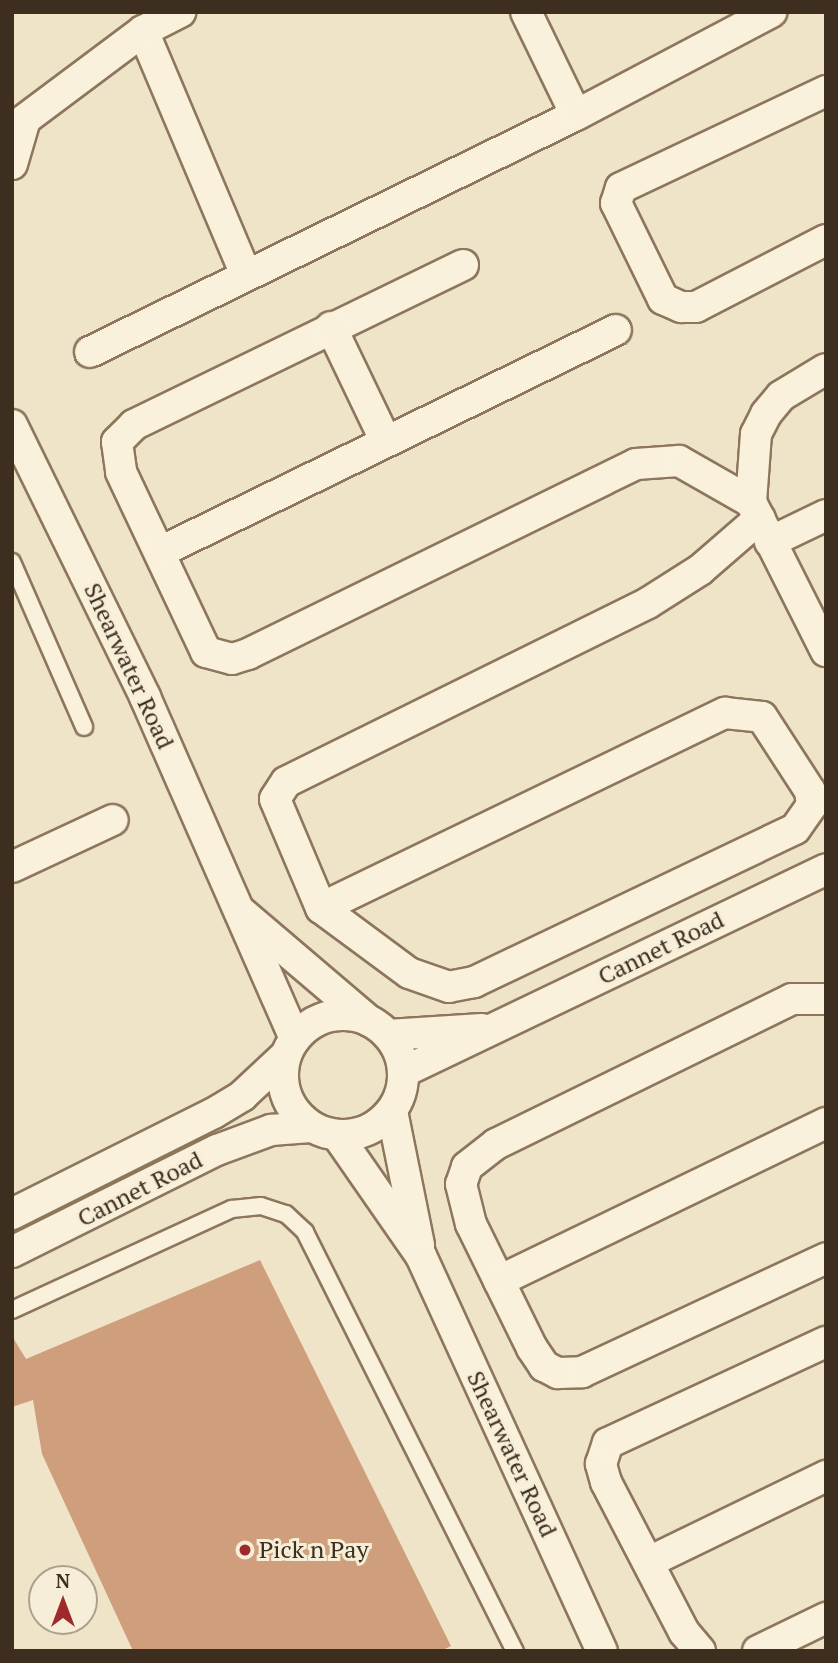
<!DOCTYPE html>
<html>
<head>
<meta charset="utf-8">
<style>
	body { margin:0 }
	#map { position:relative; width:838px; height:1663px; overflow:hidden; background:#f0e4c8; font-family:"PT Serif",serif }
	div>[style] { position:absolute }
	[style*='--x'] { left:calc(var(--x)*1px); top:calc(var(--y)*1px); width:calc(var(--w)*1px); rotate:calc(var(--a)*1deg) }
	.building>* { inset:0; background:#cf9f7d }
	.roads { filter:drop-shadow(2px 0 #8d765c) drop-shadow(-2px 0 #8d765c) drop-shadow(0 2px #8d765c) drop-shadow(0 -2px #8d765c) }
	.lane>* { height:16px; margin:-8px; padding:0 8px; transform-origin:8px; border-radius:8px; background:#faf1dc }
	.street>* { height:30px; margin:-15px; padding:0 15px; transform-origin:15px; border-radius:15px; background:#faf1dc }
	.street>.ring { margin:-15px; padding:0; box-sizing:content-box; background:none; border:30px solid #faf1dc; border-radius:50% }
	.dots>* { width:19px; height:19px; translate:-50% -50%; box-sizing:border-box; border:4px solid #f7eed8; border-radius:50% }
	span { translate:-50% -50%; white-space:nowrap; text-align:center; line-height:1.15; -webkit-text-stroke:6px #f7eed8; paint-order:stroke }
	.street-label { font-size:24px; color:#3d2e20 }
	.poi-label { font-size:24px; color:#3d2e20 }
	.left { translate:0 -50%; text-align:left }
	.frame { position:absolute; inset:0; border:14px solid #3d2e20; pointer-events:none }
	.north { position:absolute; left:28px; top:1565px; width:70px; height:70px; box-sizing:border-box; background:#f7eed8; border:2px solid #ada18e; border-radius:50%; rotate:0deg; font-size:19px; font-weight:700; line-height:28px; text-align:center; color:#3d2e20 }
	.north::after { content:''; display:block; margin:auto; width:24px; height:32px; background:#9e2a2b; clip-path:polygon(50% 0,100% 100%,50% 72%,0 100%) }
</style>
</head>
<body>
<div id="map">
	<div class="building">
		<i style="clip-path:polygon(260px 1260px,451px 1646px,441px 1651px,133px 1651px,42px 1454px,33px 1400px,12px 1407px,12px 1336px,26px 1359px)"></i>
	</div>
	<div class="roads">
		<div class="lane">
			<i style="--x:12;--y:562;--w:180;--a:66.4"></i>
			<i style="--x:12;--y:1310;--w:242;--a:-24.7"></i>
			<i style="--x:232;--y:1209;--w:29;--a:-6"></i>
			<i style="--x:261;--y:1206;--w:26;--a:18"></i>
			<i style="--x:286;--y:1214;--w:26;--a:43"></i>
			<i style="--x:305;--y:1232;--w:469;--a:63.4"></i>
		</div>
		<div class="street">
			<i style="--x:526;--y:12;--w:114;--a:64.1"></i>
			<i style="--x:143;--y:31;--w:265;--a:67.1"></i>
			<i style="--x:826;--y:91;--w:227;--a:154.7"></i>
			<i style="--x:621;--y:188;--w:16;--a:108"></i>
			<i style="--x:616;--y:203;--w:107;--a:63.9"></i>
			<i style="--x:663;--y:299;--w:20;--a:24"></i>
			<i style="--x:681;--y:307;--w:15;--a:0"></i>
			<i style="--x:696;--y:307;--w:146;--a:-27.3"></i>
			<i style="--x:12;--y:129;--w:164;--a:-36.8"></i>
			<i style="--x:143;--y:31;--w:42;--a:-27.2"></i>
			<i style="--x:12;--y:164;--w:43;--a:-73.7"></i>
			<i style="--x:463;--y:265;--w:366;--a:154.1"></i>
			<i style="--x:134;--y:425;--w:24;--a:135"></i>
			<i style="--x:117;--y:442;--w:30;--a:82"></i>
			<i style="--x:121;--y:472;--w:199;--a:64.7"></i>
			<i style="--x:206;--y:652;--w:27;--a:15"></i>
			<i style="--x:232;--y:659;--w:17;--a:-17"></i>
			<i style="--x:248;--y:654;--w:432;--a:-26.1"></i>
			<i style="--x:636;--y:464;--w:43;--a:-4"></i>
			<i style="--x:679;--y:461;--w:83;--a:29.7"></i>
			<i style="--x:331;--y:327;--w:127;--a:64.4"></i>
			<i style="--x:90;--y:352;--w:541;--a:-26"></i>
			<i style="--x:576;--y:115;--w:221;--a:-27.8"></i>
			<i style="--x:12;--y:425;--w:303;--a:63.9"></i>
			<i style="--x:145;--y:697;--w:373;--a:66.3"></i>
			<i style="--x:751;--y:502;--w:167;--a:63.3"></i>
			<i style="--x:751;--y:502;--w:68;--a:-85.8"></i>
			<i style="--x:756;--y:434;--w:22;--a:-63"></i>
			<i style="--x:766;--y:414;--w:23;--a:-50"></i>
			<i style="--x:781;--y:396;--w:52;--a:-31"></i>
			<i style="--x:770;--y:542;--w:62;--a:-25.7"></i>
			<i style="--x:160;--y:552;--w:507;--a:-25.96"></i>
			<i style="--x:12;--y:867;--w:111;--a:-25"></i>
			<i style="--x:321;--y:908;--w:449;--a:-25.8"></i>
			<i style="--x:725;--y:713;--w:37;--a:6"></i>
			<i style="--x:762;--y:717;--w:88;--a:57"></i>
			<i style="--x:810;--y:791;--w:14;--a:82"></i>
			<i style="--x:812;--y:805;--w:29;--a:125"></i>
			<i style="--x:795;--y:829;--w:356;--a:154.5"></i>
			<i style="--x:474;--y:982;--w:25;--a:169"></i>
			<i style="--x:449;--y:987;--w:42;--a:-160.7"></i>
			<i style="--x:409;--y:973;--w:109;--a:-143.5"></i>
			<i style="--x:321;--y:908;--w:118;--a:-112.9"></i>
			<i style="--x:275;--y:799;--w:20;--a:-57"></i>
			<i style="--x:286;--y:782;--w:404;--a:-26.3"></i>
			<i style="--x:648;--y:603;--w:62;--a:-32.4"></i>
			<i style="--x:700;--y:570;--w:79;--a:-40.9"></i>
			<i style="--x:241;--y:912;--w:168;--a:40.4"></i>
			<i style="--x:826;--y:999;--w:34;--a:180"></i>
			<i style="--x:792;--y:999;--w:330;--a:153.9"></i>
			<i style="--x:496;--y:1144;--w:37;--a:142"></i>
			<i style="--x:467;--y:1167;--w:18;--a:109"></i>
			<i style="--x:461;--y:1184;--w:41;--a:76"></i>
			<i style="--x:471;--y:1224;--w:138;--a:63.8"></i>
			<i style="--x:532;--y:1348;--w:22;--a:56"></i>
			<i style="--x:544;--y:1366;--w:16;--a:27"></i>
			<i style="--x:558;--y:1373;--w:24;--a:-2"></i>
			<i style="--x:582;--y:1372;--w:269;--a:-25"></i>
			<i class="ring" style="left:283px;top:1015px;width:90px;height:90px"></i>
			<i style="--x:388;--y:1035;--w:94;--a:-3.7"></i>
			<i style="--x:403;--y:1072;--w:469;--a:-25.6"></i>
			<i style="--x:392;--y:1111;--w:137;--a:78.6"></i>
			<i style="--x:337;--y:1135;--w:147;--a:55.2"></i>
			<i style="--x:421;--y:1256;--w:434;--a:65.4"></i>
			<i style="--x:12;--y:1214;--w:226;--a:-26.6"></i>
			<i style="--x:214;--y:1113;--w:33;--a:-31"></i>
			<i style="--x:242;--y:1096;--w:60;--a:-43"></i>
			<i style="--x:12;--y:1252;--w:229;--a:-26.5"></i>
			<i style="--x:217;--y:1150;--w:58;--a:-20.3"></i>
			<i style="--x:271;--y:1130;--w:40;--a:-4.3"></i>
			<i style="--x:499;--y:1281;--w:363;--a:-25.8"></i>
			<i style="--x:651;--y:1561;--w:195;--a:-25.9"></i>
			<i style="--x:700;--y:1651;--w:25;--a:-130"></i>
			<i style="--x:684;--y:1632;--w:169;--a:-117.5"></i>
			<i style="--x:606;--y:1482;--w:19;--a:-106"></i>
			<i style="--x:601;--y:1464;--w:22;--a:-72"></i>
			<i style="--x:608;--y:1443;--w:240;--a:-24.9"></i>
			<i style="--x:758;--y:1651;--w:76;--a:-25.9"></i>
		</div>
	</div>
	<div class="dots">
		<i style="left:245px;top:1550px;background:#9e2a2b"></i>
	</div>
	<div class="street-label">
		<span style="left:129px;top:666px;rotate:65deg">Shearwater Road</span>
		<span style="left:661px;top:948px;rotate:-26deg">Cannet Road</span>
		<span style="left:140px;top:1189px;rotate:-27deg">Cannet Road</span>
		<span style="left:512px;top:1454px;rotate:65deg">Shearwater Road</span>
	</div>
	<div class="poi-label">
		<span class="left" style="left:259px;top:1550px">Pick n Pay</span>
	</div>
	<div class="frame"></div>
	<div class="north">N</div>
</div>
</body>
</html>
